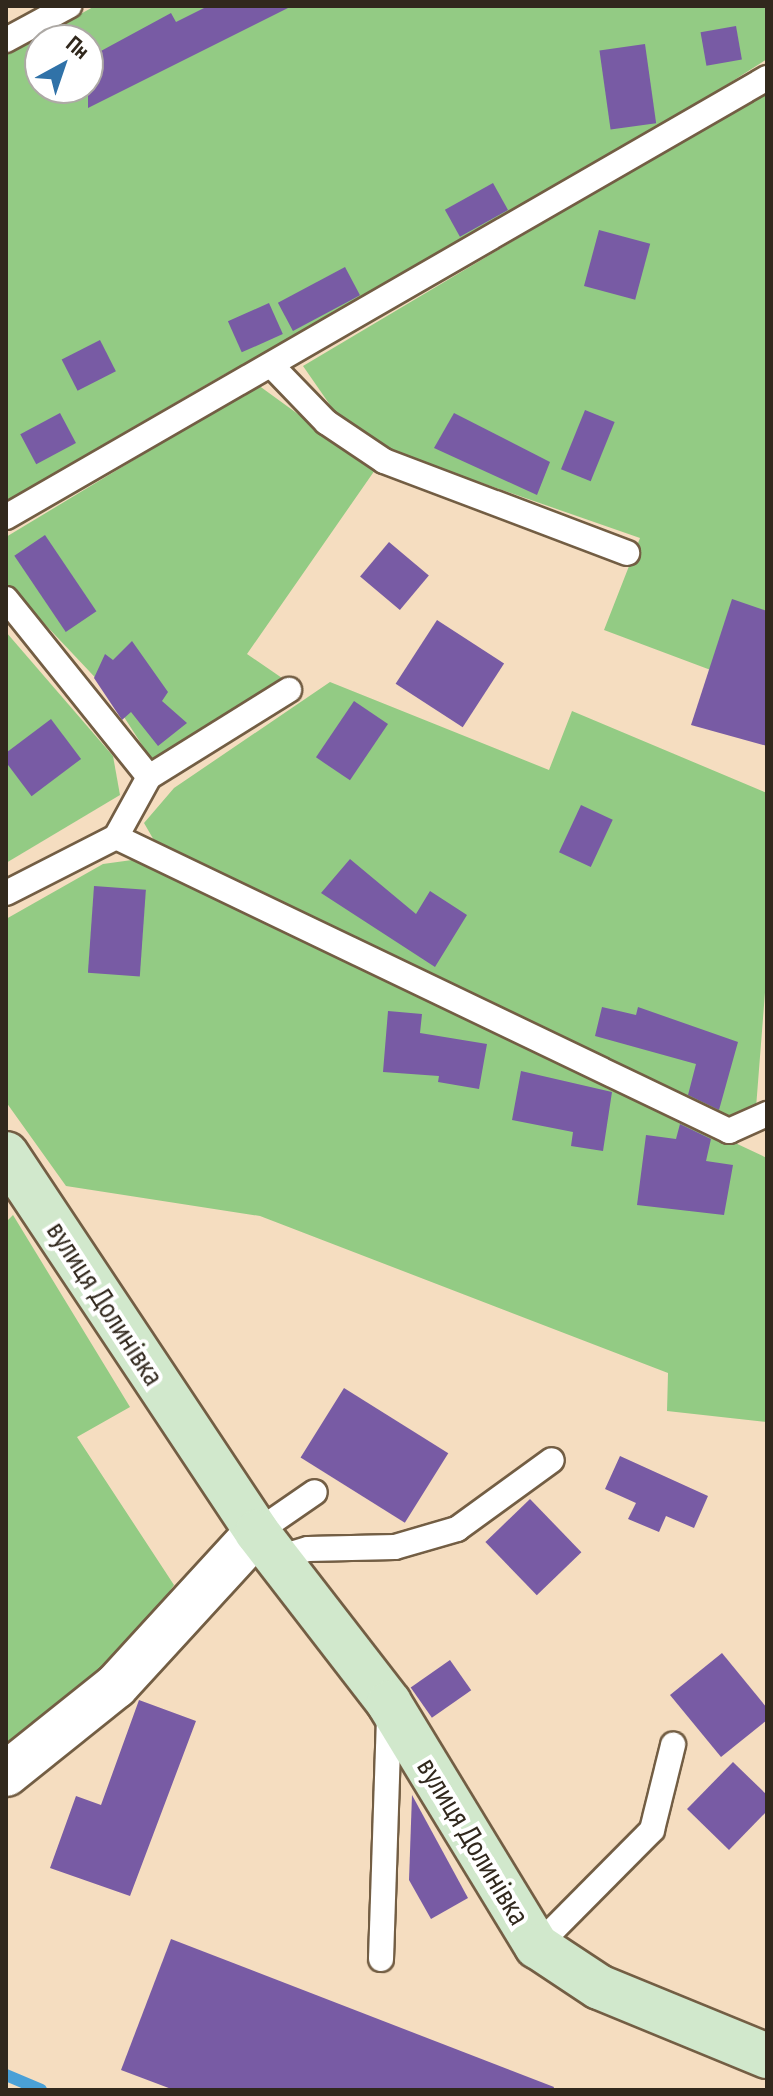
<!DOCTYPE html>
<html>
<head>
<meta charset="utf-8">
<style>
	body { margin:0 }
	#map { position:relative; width:773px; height:2096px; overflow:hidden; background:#f5ddc0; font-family:"PT Sans Narrow",sans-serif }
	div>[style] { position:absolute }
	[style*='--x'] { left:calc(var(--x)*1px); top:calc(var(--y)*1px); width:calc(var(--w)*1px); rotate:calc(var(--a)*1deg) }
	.green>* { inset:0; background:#93cb84 }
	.stream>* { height:12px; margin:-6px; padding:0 6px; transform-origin:6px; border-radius:6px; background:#4aa0d7 }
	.building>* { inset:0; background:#785ba4; transform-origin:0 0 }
	.roads { filter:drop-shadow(2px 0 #735e44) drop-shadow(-2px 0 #735e44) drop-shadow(0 2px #735e44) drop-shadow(0 -2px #735e44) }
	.lane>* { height:24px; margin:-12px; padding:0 12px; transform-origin:12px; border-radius:12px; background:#fff }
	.street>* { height:44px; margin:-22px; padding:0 22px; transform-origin:22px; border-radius:22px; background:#fff }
	.secondary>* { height:44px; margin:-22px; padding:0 22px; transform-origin:22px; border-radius:22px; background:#d1e8cc }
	span { translate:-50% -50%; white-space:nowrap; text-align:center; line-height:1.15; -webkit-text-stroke:8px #fff; paint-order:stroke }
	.street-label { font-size:30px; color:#31281d }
	.frame { position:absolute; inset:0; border:8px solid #31281d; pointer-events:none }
	.north { position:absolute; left:24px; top:24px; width:80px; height:80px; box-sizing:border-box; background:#fff; border:2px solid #ada9a5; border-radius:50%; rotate:40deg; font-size:22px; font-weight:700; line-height:32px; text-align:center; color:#31281d }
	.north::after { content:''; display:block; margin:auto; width:28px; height:36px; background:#3072a8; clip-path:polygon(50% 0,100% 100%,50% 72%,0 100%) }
</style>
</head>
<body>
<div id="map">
	<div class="green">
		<i style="clip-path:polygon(evenodd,95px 6px,767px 6px,767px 59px,504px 227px,223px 375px,6px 501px,6px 55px,95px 6px,40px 40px,88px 40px,88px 88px,40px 88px,40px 40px)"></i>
		<i style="clip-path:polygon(767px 90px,767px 691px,604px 630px,640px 538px,393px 452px,337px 415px,303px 366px)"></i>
		<i style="clip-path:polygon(258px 385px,375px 470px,247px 654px,282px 678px,153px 762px,106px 689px,6px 583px,6px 537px)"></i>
		<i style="clip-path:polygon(6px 632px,113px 756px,120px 795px,6px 863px)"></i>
		<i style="clip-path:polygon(330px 682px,549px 770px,572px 711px,767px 793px,767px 967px,756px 1108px,728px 1119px,155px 842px,144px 823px,174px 788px)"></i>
		<i style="clip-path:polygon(132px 860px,767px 1158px,767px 1422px,667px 1411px,668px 1373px,260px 1216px,66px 1186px,6px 1102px,6px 919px,103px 864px)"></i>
		<i style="clip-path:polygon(13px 1215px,130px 1407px,77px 1437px,174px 1585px,115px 1669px,6px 1758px,6px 1222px)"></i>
	</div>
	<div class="stream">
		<i style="--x:6;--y:2075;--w:38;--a:23"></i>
	</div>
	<div class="building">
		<i style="clip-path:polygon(208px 6px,292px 6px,88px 108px,88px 58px,171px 13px,176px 22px)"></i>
		<i style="left:736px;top:26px;width:34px;height:36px;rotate:80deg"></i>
		<i style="left:645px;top:44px;width:80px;height:46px;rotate:82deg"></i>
		<i style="left:493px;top:183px;width:31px;height:55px;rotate:61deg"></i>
		<i style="left:599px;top:230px;width:53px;height:58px;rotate:15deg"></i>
		<i style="left:345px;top:267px;width:32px;height:76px;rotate:62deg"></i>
		<i style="left:269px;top:303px;width:34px;height:45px;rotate:66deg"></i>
		<i style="left:100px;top:340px;width:35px;height:43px;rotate:63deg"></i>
		<i style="left:585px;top:410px;width:32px;height:64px;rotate:22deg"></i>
		<i style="left:60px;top:413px;width:34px;height:45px;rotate:62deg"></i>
		<i style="clip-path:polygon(454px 413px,550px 462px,537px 495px,434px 448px)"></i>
		<i style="left:45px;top:535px;width:92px;height:37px;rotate:56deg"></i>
		<i style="left:389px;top:542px;width:52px;height:45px;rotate:40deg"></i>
		<i style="clip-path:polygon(732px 599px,767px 611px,767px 746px,691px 725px)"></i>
		<i style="left:437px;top:620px;width:80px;height:76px;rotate:33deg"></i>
		<i style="clip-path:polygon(132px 641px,168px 692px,162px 701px,187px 723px,158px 746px,131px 712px,122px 720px,94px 678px,105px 654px,113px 660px)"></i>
		<i style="left:354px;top:701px;width:41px;height:68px;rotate:34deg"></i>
		<i style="left:51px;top:719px;width:50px;height:62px;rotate:53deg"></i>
		<i style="left:581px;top:805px;width:35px;height:52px;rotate:25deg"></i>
		<i style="clip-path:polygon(350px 859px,416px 914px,430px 891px,467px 915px,435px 967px,321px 893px)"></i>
		<i style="left:94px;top:886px;width:52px;height:87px;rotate:4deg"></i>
		<i style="clip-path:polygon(602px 1007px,636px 1015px,638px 1007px,738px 1042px,719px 1110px,688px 1095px,696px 1064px,595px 1036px)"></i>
		<i style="clip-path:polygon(388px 1011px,422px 1014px,420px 1033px,487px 1044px,479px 1089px,438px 1082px,439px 1076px,383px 1072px)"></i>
		<i style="clip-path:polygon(521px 1071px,612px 1092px,603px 1151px,571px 1146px,573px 1132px,512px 1120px)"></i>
		<i style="clip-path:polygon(680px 1124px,711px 1139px,706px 1161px,733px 1165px,724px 1215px,637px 1205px,646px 1135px,676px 1139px)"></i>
		<i style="left:344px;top:1388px;width:123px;height:82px;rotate:32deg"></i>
		<i style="clip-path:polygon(620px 1456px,708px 1496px,694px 1528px,666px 1516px,659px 1532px,628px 1519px,636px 1503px,605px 1489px)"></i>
		<i style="left:530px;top:1499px;width:74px;height:62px;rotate:46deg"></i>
		<i style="clip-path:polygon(722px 1653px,767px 1708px,767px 1720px,721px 1757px,670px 1695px)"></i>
		<i style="left:450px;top:1660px;width:37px;height:48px;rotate:55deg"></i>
		<i style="clip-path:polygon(139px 1700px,196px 1721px,130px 1896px,50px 1868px,76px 1796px,101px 1805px)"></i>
		<i style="clip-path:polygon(733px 1762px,767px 1795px,767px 1811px,729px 1850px,687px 1809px)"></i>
		<i style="clip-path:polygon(412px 1795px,468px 1898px,431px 1919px,409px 1880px)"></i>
		<i style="clip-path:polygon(171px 1939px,554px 2087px,553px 2090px,174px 2090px,121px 2070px)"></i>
	</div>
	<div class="roads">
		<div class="lane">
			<i style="--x:6;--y:40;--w:72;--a:-28.4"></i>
			<i style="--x:272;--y:366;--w:78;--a:46"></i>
			<i style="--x:326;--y:422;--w:70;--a:33.9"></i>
			<i style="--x:384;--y:461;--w:260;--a:20.7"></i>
			<i style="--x:6;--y:517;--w:879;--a:-29.98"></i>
			<i style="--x:6;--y:599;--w:228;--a:51.2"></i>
			<i style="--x:149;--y:777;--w:68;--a:118.8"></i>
			<i style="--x:116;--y:837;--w:123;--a:153"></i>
			<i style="--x:149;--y:777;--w:165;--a:-31.9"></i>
			<i style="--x:116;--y:837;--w:680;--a:25.62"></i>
			<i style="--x:729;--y:1131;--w:42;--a:-24.1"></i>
			<i style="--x:257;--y:1532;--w:70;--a:-34.6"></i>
			<i style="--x:278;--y:1558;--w:31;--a:-17"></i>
			<i style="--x:308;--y:1549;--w:87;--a:-1.3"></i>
			<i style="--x:395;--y:1547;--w:65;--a:-16.2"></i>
			<i style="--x:457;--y:1529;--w:117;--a:-36"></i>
			<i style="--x:537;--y:1946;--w:163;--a:-45.2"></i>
			<i style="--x:652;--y:1830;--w:88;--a:-76.1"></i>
			<i style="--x:381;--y:1959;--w:246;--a:-88.1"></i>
		</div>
		<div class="street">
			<i style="--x:6;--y:1774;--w:141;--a:-38.7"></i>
			<i style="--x:116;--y:1686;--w:209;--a:-47.5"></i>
		</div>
		<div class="secondary">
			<i style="--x:6;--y:1154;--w:454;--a:56.4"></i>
			<i style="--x:257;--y:1532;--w:216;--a:52.3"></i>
			<i style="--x:389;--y:1703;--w:285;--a:58.7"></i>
			<i style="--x:537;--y:1946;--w:74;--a:33.5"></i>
			<i style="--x:599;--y:1987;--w:182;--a:22.3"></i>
		</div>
	</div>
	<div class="street-label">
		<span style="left:106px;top:1303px;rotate:57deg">вулиця Долинівка</span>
		<span style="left:474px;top:1841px;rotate:59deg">вулиця Долинівка</span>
	</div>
	<div class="frame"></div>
	<div class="north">Пн</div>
</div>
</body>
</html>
